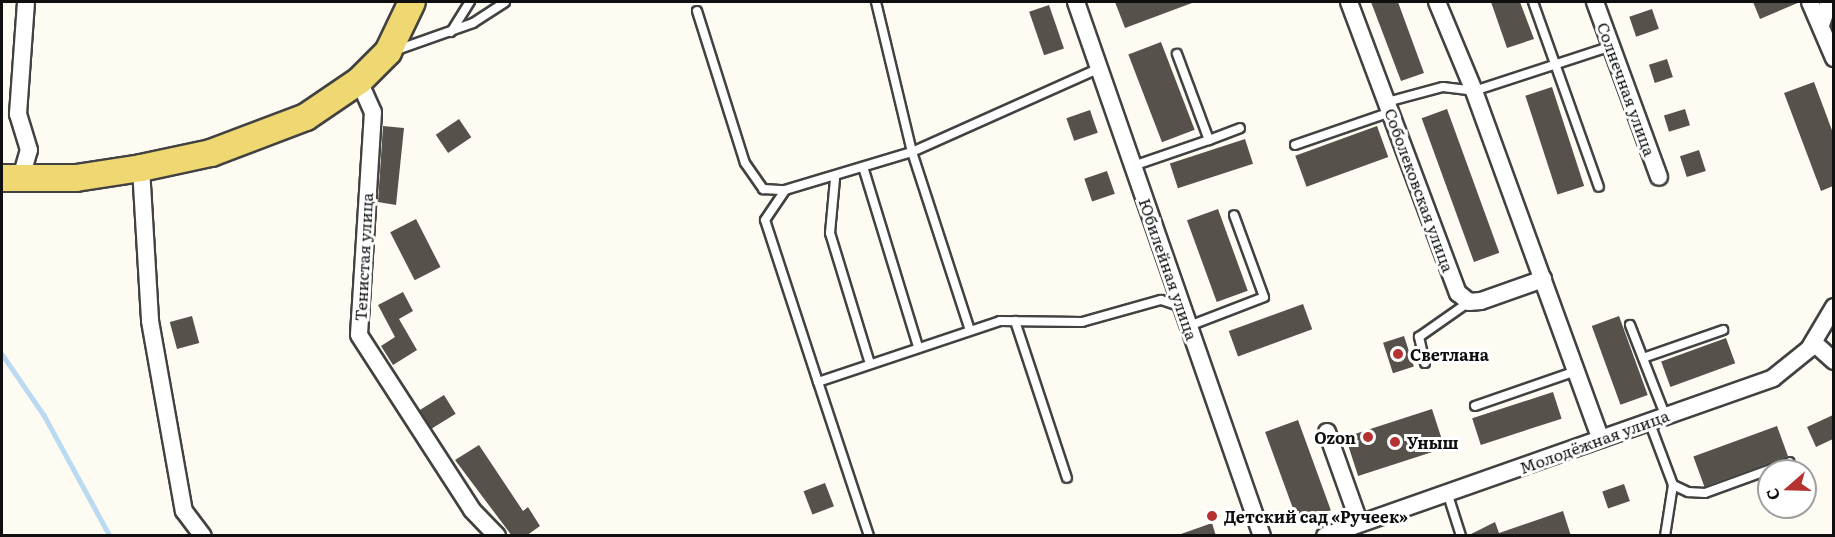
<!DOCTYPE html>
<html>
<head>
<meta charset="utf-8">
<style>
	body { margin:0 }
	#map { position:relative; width:1835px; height:537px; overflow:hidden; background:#fefcf2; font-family:Literata,serif }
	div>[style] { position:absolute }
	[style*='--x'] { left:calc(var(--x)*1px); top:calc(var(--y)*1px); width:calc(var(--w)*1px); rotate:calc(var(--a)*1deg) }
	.stream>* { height:4.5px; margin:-2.25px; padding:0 2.25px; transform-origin:2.25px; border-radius:2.25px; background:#badaf2 }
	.building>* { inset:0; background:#57514c; transform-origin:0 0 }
	.roads { filter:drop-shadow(2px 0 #424242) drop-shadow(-2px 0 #424242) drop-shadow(0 2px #424242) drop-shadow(0 -2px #424242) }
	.lane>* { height:8px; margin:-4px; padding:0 4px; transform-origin:4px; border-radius:4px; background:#fff }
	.street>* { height:16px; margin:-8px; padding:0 8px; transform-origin:8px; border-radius:8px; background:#fff }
	.primary>* { height:26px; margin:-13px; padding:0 13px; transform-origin:13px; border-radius:13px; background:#efd871 }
	.dots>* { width:16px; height:16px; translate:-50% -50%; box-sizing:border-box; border:3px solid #fff; border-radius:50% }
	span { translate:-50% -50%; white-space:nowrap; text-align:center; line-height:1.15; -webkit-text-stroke:6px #fff; paint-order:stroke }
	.street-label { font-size:16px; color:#0f0f0f }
	.poi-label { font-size:16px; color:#0f0f0f; font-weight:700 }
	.left { translate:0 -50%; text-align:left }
	.right { translate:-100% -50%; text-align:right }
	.frame { position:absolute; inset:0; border:3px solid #0f0f0f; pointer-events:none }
	.north { position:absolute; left:1757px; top:459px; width:60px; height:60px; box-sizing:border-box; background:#fff; border:2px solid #9f9f9f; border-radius:50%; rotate:250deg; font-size:16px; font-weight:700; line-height:24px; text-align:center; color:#0f0f0f }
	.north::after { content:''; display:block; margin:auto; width:21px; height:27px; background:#b53230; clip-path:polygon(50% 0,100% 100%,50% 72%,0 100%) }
</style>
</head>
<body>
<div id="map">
	<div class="stream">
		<i style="--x:2;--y:354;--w:74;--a:55.5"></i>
		<i style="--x:44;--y:415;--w:138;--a:61.4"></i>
	</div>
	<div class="building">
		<i style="clip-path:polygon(1115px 2px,1192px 2px,1192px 3px,1125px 28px)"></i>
		<i style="clip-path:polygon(1371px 2px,1398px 2px,1424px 73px,1401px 81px)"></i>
		<i style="clip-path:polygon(1491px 2px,1520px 2px,1534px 39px,1507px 48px)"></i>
		<i style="clip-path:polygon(1753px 2px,1800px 2px,1760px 19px)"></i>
		<i style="left:1049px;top:5px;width:46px;height:21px;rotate:71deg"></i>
		<i style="left:1652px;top:9px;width:21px;height:24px;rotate:71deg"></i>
		<i style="left:1161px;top:42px;width:94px;height:35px;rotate:69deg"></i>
		<i style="left:1667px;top:59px;width:19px;height:19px;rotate:72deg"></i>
		<i style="clip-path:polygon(1814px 82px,1833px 133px,1833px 186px,1821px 191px,1784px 93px)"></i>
		<i style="left:1552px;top:87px;width:104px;height:28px;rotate:72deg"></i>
		<i style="left:1447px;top:109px;width:153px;height:27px;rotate:70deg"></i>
		<i style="left:1685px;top:109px;width:17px;height:22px;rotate:73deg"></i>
		<i style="left:1090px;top:110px;width:24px;height:25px;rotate:71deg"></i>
		<i style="left:459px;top:119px;width:22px;height:28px;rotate:56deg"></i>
		<i style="clip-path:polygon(383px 126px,404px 128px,396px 205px,378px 202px)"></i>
		<i style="left:1377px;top:126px;width:33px;height:87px;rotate:70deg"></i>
		<i style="left:1245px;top:139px;width:26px;height:79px;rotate:72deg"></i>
		<i style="left:1699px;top:150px;width:22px;height:20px;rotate:72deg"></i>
		<i style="left:1107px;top:171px;width:24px;height:24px;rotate:71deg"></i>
		<i style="left:1218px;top:209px;width:87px;height:33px;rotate:70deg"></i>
		<i style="left:416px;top:219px;width:54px;height:29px;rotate:63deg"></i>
		<i style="clip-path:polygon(403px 292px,413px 311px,399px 319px,417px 350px,393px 365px,381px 346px,395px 337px,378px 305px)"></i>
		<i style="left:1303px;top:304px;width:27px;height:79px;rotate:70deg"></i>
		<i style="left:192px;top:316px;width:28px;height:23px;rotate:75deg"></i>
		<i style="left:1619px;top:316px;width:84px;height:29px;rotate:70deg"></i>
		<i style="left:1404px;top:336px;width:32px;height:22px;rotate:72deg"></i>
		<i style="left:1726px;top:338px;width:27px;height:69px;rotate:70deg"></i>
		<i style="left:1553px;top:392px;width:28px;height:85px;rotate:72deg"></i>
		<i style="left:444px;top:395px;width:22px;height:29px;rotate:58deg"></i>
		<i style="left:1432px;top:409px;width:41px;height:91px;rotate:72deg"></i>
		<i style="clip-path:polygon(1833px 415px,1833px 439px,1816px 447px,1807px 427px)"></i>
		<i style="left:1298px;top:420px;width:96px;height:35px;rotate:70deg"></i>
		<i style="left:1777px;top:426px;width:32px;height:89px;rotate:70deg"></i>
		<i style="clip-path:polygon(479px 445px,523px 511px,528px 507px,540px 526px,526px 536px,512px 536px,455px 460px)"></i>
		<i style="left:825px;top:483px;width:25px;height:23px;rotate:69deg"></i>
		<i style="left:1624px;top:484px;width:18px;height:23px;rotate:71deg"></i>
		<i style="clip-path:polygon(1563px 511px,1571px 536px,1467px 536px,1495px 522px,1499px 533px)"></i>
		<i style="clip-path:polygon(1212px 523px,1216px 536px,1181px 536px,1181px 534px)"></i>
	</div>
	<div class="roads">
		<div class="lane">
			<i style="--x:876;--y:2;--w:154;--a:76.5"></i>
			<i style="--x:912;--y:152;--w:187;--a:72"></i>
			<i style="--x:1533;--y:2;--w:196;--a:70.4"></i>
			<i style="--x:697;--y:11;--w:159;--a:72.5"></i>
			<i style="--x:745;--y:163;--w:32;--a:55"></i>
			<i style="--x:763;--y:189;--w:22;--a:3"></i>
			<i style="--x:451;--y:32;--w:36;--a:-58"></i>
			<i style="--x:394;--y:51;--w:84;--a:-19.5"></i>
			<i style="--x:473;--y:23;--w:38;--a:-33"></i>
			<i style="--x:1387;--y:102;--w:58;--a:-15"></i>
			<i style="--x:1443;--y:87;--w:31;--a:7"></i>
			<i style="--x:1474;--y:91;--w:145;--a:-18.1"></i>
			<i style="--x:1209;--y:140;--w:33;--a:-21"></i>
			<i style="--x:1295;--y:145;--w:102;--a:-19"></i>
			<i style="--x:1133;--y:166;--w:80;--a:-18.9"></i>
			<i style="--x:1209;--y:140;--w:92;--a:-110.4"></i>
			<i style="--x:864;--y:170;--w:185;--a:73"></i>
			<i style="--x:835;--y:179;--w:54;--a:95.3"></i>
			<i style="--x:830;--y:233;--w:137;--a:73"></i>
			<i style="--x:1015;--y:321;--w:165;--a:71.7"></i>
			<i style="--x:1630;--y:325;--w:97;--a:68.7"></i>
			<i style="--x:1189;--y:326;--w:80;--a:-21.1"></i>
			<i style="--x:1264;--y:297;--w:87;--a:-110.1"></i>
			<i style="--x:1643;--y:358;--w:85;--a:-19.3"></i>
			<i style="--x:1425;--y:363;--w:27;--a:-103"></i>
			<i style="--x:1419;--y:337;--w:61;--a:-35"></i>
			<i style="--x:818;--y:382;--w:170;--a:-108.1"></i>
			<i style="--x:765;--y:220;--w:36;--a:-56"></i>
			<i style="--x:785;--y:190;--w:133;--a:-16.7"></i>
			<i style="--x:912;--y:152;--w:206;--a:-24.1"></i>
			<i style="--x:1475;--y:406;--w:107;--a:-19.1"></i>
			<i style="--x:1649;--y:421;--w:68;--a:69.4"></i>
			<i style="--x:1673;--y:485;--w:17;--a:25"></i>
			<i style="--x:1688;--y:492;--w:17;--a:3"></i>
			<i style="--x:1705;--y:493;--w:90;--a:-20"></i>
			<i style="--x:1447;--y:492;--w:46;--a:72.3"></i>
			<i style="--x:869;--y:536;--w:162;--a:-108.3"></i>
			<i style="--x:818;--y:382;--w:192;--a:-18.5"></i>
			<i style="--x:1000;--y:321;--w:82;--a:0.7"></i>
			<i style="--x:1082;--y:322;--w:82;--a:-15.6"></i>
			<i style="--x:1161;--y:300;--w:23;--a:18"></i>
			<i style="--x:1665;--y:536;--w:52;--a:-81.1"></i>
		</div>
		<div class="street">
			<i style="--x:1076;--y:2;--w:565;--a:70.8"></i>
			<i style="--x:1349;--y:2;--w:311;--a:69.5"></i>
			<i style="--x:1458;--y:293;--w:14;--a:39"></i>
			<i style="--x:1469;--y:302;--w:12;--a:-5"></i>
			<i style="--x:1481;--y:301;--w:66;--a:-19.5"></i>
			<i style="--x:1437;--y:2;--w:96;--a:67.4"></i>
			<i style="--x:1474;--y:91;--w:370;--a:70"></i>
			<i style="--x:1595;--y:2;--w:186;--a:69.9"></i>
			<i style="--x:1810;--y:2;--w:61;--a:66.8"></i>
			<i style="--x:1821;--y:25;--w:24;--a:-71"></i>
			<i style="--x:359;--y:81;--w:34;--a:66"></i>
			<i style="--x:373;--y:112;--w:223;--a:93.6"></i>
			<i style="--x:359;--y:335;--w:208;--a:57.1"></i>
			<i style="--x:472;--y:510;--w:36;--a:46"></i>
			<i style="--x:141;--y:168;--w:153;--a:86.6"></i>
			<i style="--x:150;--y:321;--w:193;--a:79.9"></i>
			<i style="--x:184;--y:511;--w:31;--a:53"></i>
			<i style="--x:20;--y:181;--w:32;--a:-74"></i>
			<i style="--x:29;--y:150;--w:38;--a:-107"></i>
			<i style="--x:18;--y:114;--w:112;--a:-85.9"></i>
			<i style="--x:1814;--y:343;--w:27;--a:42"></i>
			<i style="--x:1327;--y:432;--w:96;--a:70.4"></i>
			<i style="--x:1325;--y:536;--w:475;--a:-19.4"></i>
			<i style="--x:1773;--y:378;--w:46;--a:-38.9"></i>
			<i style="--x:1809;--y:349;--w:49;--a:-59.2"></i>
		</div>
		<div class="primary">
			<i style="--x:2;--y:178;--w:74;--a:0"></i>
			<i style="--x:76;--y:178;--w:66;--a:-8.7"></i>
			<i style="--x:141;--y:168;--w:72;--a:-12.1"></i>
			<i style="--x:211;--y:153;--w:102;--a:-20.8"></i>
			<i style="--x:306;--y:117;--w:64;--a:-34.2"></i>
			<i style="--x:359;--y:81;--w:41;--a:-45"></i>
			<i style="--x:388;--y:52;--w:55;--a:-64.4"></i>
		</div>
	</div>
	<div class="dots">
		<i style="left:1398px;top:354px;background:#b53230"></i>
		<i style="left:1368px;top:437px;background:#b53230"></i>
		<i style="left:1395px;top:442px;background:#b53230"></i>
		<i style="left:1212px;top:516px;background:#b53230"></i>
	</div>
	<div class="street-label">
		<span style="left:1627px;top:89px;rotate:70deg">Солнечная улица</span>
		<span style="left:1420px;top:190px;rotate:70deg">Соболековская улица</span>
		<span style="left:363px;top:257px;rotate:-87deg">Тенистая улица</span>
		<span style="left:1169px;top:269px;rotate:71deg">Юбилейная улица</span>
		<span style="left:1594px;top:441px;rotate:-20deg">Молодёжная улица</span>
	</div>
	<div class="poi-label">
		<span class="left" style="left:1410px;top:354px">Светлана</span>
		<span class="right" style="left:1356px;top:437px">Ozon</span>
		<span class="left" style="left:1407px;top:442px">Уныш</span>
		<span class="left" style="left:1224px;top:516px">Детский сад «Ручеек»</span>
	</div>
	<div class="frame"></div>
	<div class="north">С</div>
</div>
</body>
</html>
